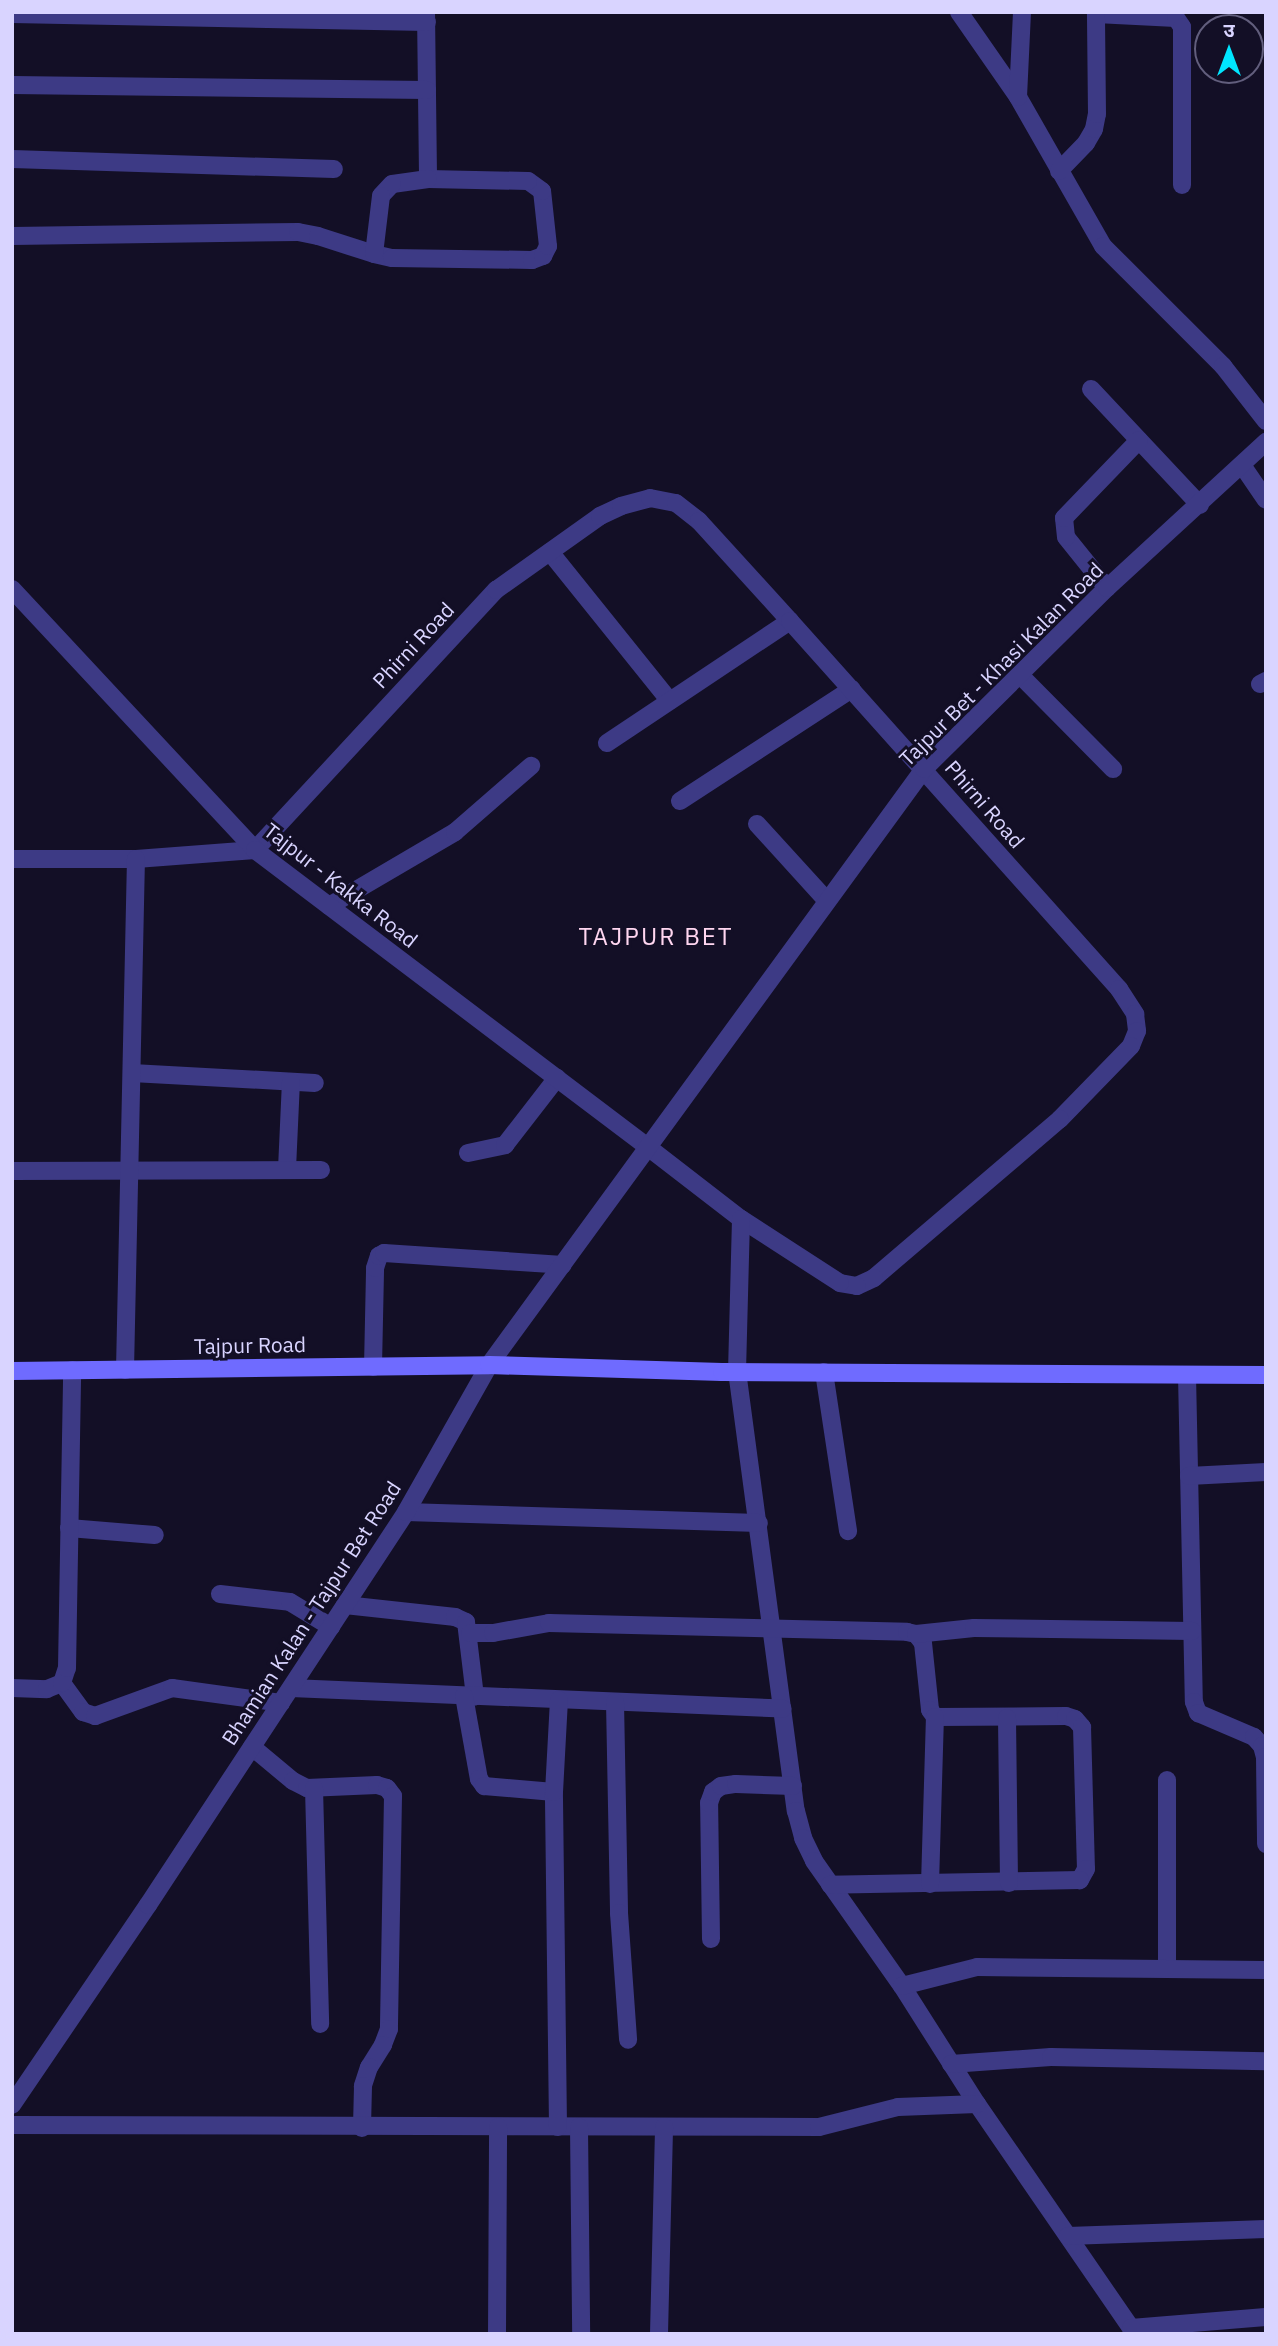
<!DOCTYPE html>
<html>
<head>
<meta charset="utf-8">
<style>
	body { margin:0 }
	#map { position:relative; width:1278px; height:2346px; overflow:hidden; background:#130f26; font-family:"IBM Plex Sans","Noto Sans Devanagari",sans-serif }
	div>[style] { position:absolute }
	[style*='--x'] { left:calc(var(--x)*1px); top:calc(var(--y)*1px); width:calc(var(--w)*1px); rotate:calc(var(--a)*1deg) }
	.minor>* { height:18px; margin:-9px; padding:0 9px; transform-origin:9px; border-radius:9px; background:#3d3a85 }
	.tertiary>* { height:18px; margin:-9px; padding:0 9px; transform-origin:9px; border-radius:9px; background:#3d3a85 }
	.secondary>* { height:18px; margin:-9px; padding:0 9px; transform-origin:9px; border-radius:9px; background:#6f6bff }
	span { translate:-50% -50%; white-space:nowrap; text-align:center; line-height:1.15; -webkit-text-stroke:6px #130f26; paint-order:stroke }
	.street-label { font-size:21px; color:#d9d4ff }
	.quarter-label { font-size:24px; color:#ffd6f0; letter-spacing:2px }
	.frame { position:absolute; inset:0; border:14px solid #d9d4ff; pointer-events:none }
	.north { position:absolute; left:1194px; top:14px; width:70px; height:70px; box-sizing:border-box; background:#130f26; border:2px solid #625e7d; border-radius:50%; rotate:0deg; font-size:19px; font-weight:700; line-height:28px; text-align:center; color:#d9d4ff }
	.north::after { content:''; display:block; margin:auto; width:24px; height:32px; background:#00e5ff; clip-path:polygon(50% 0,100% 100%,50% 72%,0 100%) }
</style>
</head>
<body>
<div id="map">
	<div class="minor">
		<i style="--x:426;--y:12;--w:167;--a:89.3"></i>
		<i style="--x:959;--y:12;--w:103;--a:55.2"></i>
		<i style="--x:1018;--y:97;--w:172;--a:60.3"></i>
		<i style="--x:1103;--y:246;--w:170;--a:45"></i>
		<i style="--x:1223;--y:366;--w:70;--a:52"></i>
		<i style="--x:12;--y:14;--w:415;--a:1.1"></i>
		<i style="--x:1096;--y:14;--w:80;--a:2.9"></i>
		<i style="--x:1176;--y:18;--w:11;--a:56"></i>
		<i style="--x:1182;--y:27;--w:158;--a:90"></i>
		<i style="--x:12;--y:85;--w:415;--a:0.7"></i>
		<i style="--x:1018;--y:97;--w:85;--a:-87.3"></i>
		<i style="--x:12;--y:159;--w:322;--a:1.8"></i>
		<i style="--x:1059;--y:171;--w:39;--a:-46"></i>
		<i style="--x:1086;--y:143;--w:16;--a:-60"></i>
		<i style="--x:1094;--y:129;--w:15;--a:-79"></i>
		<i style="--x:1097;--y:114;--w:102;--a:-90.6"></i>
		<i style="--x:12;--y:236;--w:286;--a:-0.8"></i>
		<i style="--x:298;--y:232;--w:20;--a:11"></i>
		<i style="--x:318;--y:236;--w:59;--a:17.8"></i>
		<i style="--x:374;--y:254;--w:18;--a:13"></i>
		<i style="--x:392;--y:258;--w:140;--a:0.8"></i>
		<i style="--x:532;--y:260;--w:12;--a:-20"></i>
		<i style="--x:543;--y:256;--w:11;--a:-63"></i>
		<i style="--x:548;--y:246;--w:55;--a:-96.2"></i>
		<i style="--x:542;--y:191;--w:17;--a:-144"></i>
		<i style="--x:528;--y:181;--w:100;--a:-178.9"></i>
		<i style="--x:428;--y:179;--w:36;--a:172"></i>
		<i style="--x:392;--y:184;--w:16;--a:133"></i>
		<i style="--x:381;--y:196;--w:58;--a:96.9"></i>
		<i style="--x:1091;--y:389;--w:159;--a:46.8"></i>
		<i style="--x:1242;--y:465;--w:42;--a:55.6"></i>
		<i style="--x:550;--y:552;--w:191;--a:51.2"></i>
		<i style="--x:1107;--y:588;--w:65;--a:-128.8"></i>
		<i style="--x:1066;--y:537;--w:19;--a:-96"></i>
		<i style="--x:1064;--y:518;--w:108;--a:-46.1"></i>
		<i style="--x:1021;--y:676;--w:131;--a:45.3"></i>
		<i style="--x:1260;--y:684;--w:7;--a:-27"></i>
		<i style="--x:607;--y:743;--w:220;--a:-33.7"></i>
		<i style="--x:680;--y:801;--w:205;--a:-33.1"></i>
		<i style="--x:757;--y:824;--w:104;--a:47.7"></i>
		<i style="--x:12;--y:859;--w:124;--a:0"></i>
		<i style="--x:136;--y:859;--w:119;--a:-4.3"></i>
		<i style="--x:255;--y:850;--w:355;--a:-47.2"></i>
		<i style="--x:496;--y:590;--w:128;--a:-35.4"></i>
		<i style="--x:600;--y:516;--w:23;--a:-25"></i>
		<i style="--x:621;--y:506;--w:30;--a:-15"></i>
		<i style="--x:650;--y:498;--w:26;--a:11"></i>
		<i style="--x:676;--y:503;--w:29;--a:38"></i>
		<i style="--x:699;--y:521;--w:135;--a:47.7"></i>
		<i style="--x:790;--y:621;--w:494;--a:48.2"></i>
		<i style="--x:1119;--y:989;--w:30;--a:57"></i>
		<i style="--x:1135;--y:1014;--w:17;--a:83"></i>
		<i style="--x:1137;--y:1031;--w:16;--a:112"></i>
		<i style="--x:1131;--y:1046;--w:102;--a:134.2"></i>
		<i style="--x:1060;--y:1119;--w:245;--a:139.5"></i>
		<i style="--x:874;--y:1278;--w:19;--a:155"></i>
		<i style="--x:857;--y:1286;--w:17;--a:-170"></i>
		<i style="--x:840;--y:1283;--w:118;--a:-147.1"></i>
		<i style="--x:741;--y:1219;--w:118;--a:-142.3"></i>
		<i style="--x:329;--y:906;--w:146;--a:-30.4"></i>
		<i style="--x:455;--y:832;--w:101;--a:-41"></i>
		<i style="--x:132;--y:1073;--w:183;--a:3.1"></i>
		<i style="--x:468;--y:1153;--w:38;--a:-12"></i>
		<i style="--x:505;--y:1145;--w:85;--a:-52.2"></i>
		<i style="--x:287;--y:1169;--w:87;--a:-87.4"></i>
		<i style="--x:12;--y:1171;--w:309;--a:-0.2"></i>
		<i style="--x:741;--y:1219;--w:152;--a:91.5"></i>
		<i style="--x:737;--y:1371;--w:444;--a:82.4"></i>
		<i style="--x:796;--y:1811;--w:28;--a:75"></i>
		<i style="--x:803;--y:1838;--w:25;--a:64"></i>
		<i style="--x:814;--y:1861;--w:153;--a:54.9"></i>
		<i style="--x:902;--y:1986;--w:140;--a:57.6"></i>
		<i style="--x:977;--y:2104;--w:279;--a:55.5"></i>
		<i style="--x:373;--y:1367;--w:99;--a:-88.8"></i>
		<i style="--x:375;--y:1268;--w:13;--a:-72"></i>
		<i style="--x:379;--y:1256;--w:6;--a:-31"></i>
		<i style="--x:384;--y:1253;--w:179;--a:3.8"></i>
		<i style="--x:125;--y:1370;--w:511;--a:-88.77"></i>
		<i style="--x:824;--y:1372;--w:161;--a:81.4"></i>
		<i style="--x:1187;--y:1375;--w:327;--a:88.8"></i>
		<i style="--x:1194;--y:1702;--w:12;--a:70"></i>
		<i style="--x:1198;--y:1713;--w:61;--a:23.2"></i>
		<i style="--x:1254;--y:1737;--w:12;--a:48"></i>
		<i style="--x:1262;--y:1746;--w:11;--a:75"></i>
		<i style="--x:1265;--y:1757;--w:87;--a:89.3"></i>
		<i style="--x:1189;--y:1476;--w:77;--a:-3"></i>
		<i style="--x:406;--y:1512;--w:353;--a:1.8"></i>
		<i style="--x:69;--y:1528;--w:86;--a:4.7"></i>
		<i style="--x:220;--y:1594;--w:70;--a:6.5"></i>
		<i style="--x:290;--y:1602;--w:48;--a:31.4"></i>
		<i style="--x:345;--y:1605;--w:111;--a:6.2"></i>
		<i style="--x:455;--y:1617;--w:12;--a:24"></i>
		<i style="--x:466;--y:1622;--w:75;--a:83.1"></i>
		<i style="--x:470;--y:1633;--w:23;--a:0"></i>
		<i style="--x:493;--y:1633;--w:57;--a:-10.1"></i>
		<i style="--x:549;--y:1623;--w:358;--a:1.4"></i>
		<i style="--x:907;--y:1632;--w:9;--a:13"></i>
		<i style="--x:916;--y:1634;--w:11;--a:52"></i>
		<i style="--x:923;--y:1643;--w:67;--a:84"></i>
		<i style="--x:930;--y:1710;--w:9;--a:54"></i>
		<i style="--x:935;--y:1717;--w:131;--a:-0.4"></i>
		<i style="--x:1066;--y:1716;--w:9;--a:18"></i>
		<i style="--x:1075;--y:1719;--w:11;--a:49"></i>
		<i style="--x:1082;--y:1727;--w:142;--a:88.4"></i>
		<i style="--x:1086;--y:1869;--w:13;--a:119"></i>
		<i style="--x:1080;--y:1880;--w:250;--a:178.9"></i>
		<i style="--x:916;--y:1634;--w:58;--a:-5.9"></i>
		<i style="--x:974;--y:1628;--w:218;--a:0.8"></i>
		<i style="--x:62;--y:1683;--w:36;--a:54"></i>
		<i style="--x:83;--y:1712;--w:13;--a:18"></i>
		<i style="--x:95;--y:1716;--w:82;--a:-20"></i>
		<i style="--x:172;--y:1688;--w:110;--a:7.8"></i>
		<i style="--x:12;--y:1688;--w:35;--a:2"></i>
		<i style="--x:47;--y:1689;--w:16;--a:-22"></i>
		<i style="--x:62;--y:1683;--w:16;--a:-72"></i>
		<i style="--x:67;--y:1668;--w:298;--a:-89"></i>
		<i style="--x:291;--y:1688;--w:492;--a:2.4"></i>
		<i style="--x:464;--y:1696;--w:84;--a:79.8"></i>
		<i style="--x:479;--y:1779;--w:9;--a:54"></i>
		<i style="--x:484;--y:1786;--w:70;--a:4.9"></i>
		<i style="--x:615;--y:1702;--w:211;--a:88.9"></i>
		<i style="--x:619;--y:1913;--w:127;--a:85.9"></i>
		<i style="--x:1007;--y:1718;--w:165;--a:89.3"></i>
		<i style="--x:252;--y:1747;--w:53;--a:39.7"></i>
		<i style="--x:293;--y:1781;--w:16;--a:27"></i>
		<i style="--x:307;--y:1788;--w:70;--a:-2.5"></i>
		<i style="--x:377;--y:1785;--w:10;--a:17"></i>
		<i style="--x:387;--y:1788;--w:10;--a:53"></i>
		<i style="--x:393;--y:1796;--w:233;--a:91"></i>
		<i style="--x:389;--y:2029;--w:17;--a:111"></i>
		<i style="--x:383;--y:2045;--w:26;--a:122"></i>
		<i style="--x:369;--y:2067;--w:20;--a:108"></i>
		<i style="--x:363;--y:2086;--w:42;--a:91.4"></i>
		<i style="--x:1167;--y:1780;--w:189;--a:90"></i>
		<i style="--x:314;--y:1788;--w:236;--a:88.5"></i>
		<i style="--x:930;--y:1884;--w:167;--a:-88.3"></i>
		<i style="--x:711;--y:1939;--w:136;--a:-90.8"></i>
		<i style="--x:709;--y:1803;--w:12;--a:-70"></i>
		<i style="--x:713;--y:1792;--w:10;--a:-37"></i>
		<i style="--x:721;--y:1786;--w:15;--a:-8"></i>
		<i style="--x:736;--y:1784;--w:57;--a:2"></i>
		<i style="--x:902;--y:1986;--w:77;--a:-14.2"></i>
		<i style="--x:977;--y:1967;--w:289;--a:0.6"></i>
		<i style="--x:951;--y:2064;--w:100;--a:-4"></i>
		<i style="--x:1051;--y:2057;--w:215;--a:1.1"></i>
		<i style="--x:12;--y:2125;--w:807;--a:0.14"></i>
		<i style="--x:819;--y:2127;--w:81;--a:-14.2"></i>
		<i style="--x:898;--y:2107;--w:79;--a:-2.2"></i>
		<i style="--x:558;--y:2127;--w:335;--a:-90.7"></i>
		<i style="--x:554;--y:1792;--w:92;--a:-86.9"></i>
		<i style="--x:579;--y:2127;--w:207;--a:89.4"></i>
		<i style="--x:1068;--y:2236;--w:198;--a:-2"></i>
		<i style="--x:1131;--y:2328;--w:135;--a:-4.7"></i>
		<i style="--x:497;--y:2334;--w:207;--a:-89.7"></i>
		<i style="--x:659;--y:2334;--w:207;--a:-88.6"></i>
	</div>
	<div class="tertiary">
		<i style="--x:12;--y:589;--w:357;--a:47"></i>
		<i style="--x:255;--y:850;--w:493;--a:37.1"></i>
		<i style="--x:12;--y:2105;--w:242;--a:-55.8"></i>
		<i style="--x:148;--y:1905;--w:470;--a:-56.7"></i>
		<i style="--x:406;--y:1512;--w:169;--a:-60.5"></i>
		<i style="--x:489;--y:1365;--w:738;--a:-53.88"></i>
		<i style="--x:924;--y:769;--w:257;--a:-44.7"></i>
		<i style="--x:1107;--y:588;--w:216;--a:-42.6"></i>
	</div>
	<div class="secondary">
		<i style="--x:12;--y:1371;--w:477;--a:-0.7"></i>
		<i style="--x:489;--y:1365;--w:233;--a:1.7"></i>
		<i style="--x:722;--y:1372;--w:544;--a:0.32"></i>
	</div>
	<div class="street-label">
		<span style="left:413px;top:645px;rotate:-47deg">Phirni Road</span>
		<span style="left:1001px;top:664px;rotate:-45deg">Tajpur Bet - Khasi Kalan Road</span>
		<span style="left:985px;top:804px;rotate:49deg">Phirni Road</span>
		<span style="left:341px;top:885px;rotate:38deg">Tajpur - Kakka Road</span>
		<span style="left:250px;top:1345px;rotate:-1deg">Tajpur Road</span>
		<span style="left:311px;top:1613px;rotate:-57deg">Bhamian Kalan - Tajpur Bet Road</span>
	</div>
	<div class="quarter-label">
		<span style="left:656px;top:937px">TAJPUR BET</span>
	</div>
	<div class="frame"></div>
	<div class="north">उ</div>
</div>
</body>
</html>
